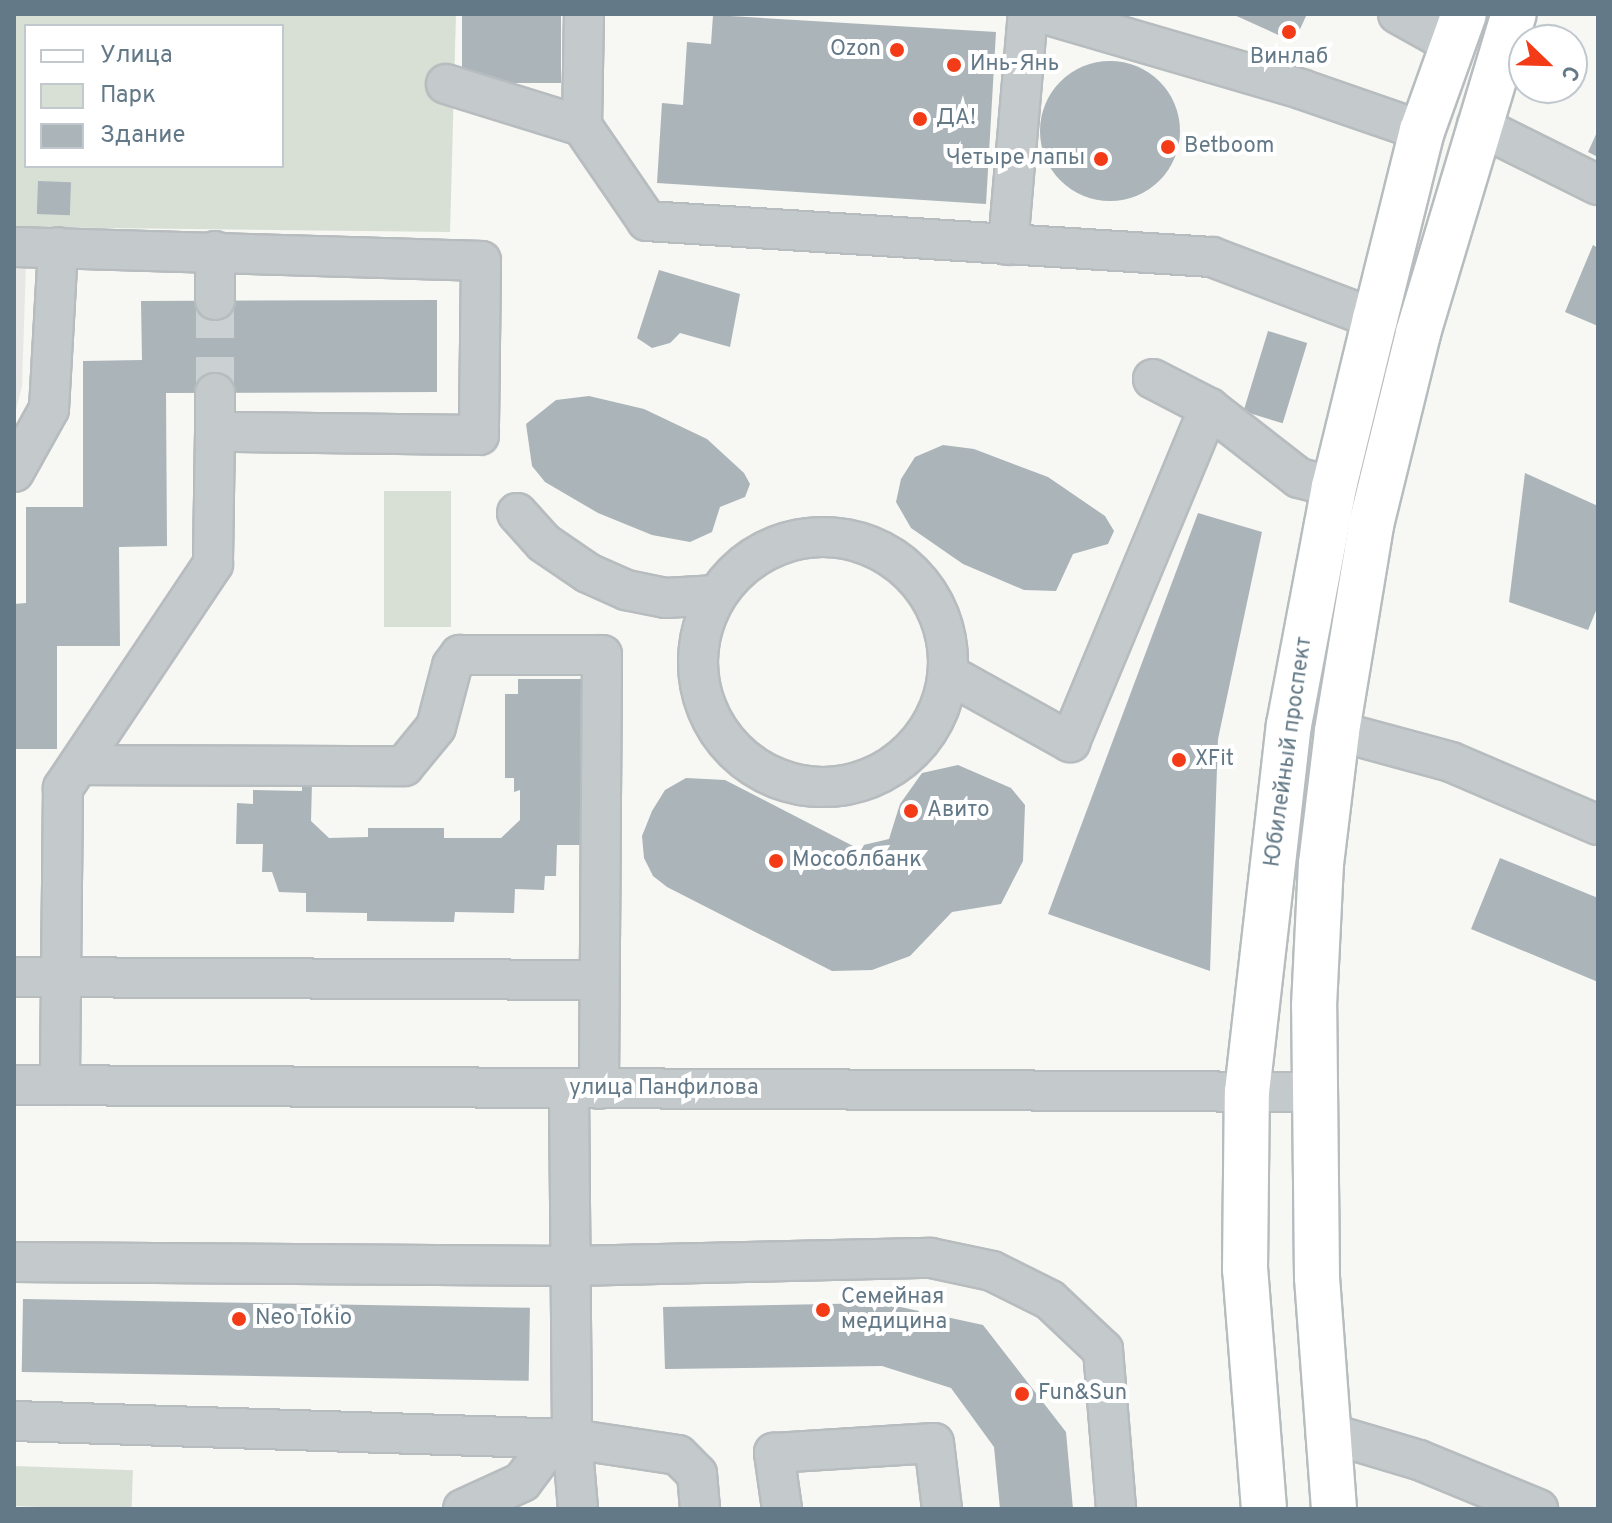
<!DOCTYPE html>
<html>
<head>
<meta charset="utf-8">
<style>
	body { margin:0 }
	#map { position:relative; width:1612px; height:1523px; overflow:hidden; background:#f7f7f3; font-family:Overpass,sans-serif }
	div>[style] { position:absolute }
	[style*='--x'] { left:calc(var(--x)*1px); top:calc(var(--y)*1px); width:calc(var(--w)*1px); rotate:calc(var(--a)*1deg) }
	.built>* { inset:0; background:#e7e8e6 }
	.green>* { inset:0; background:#d8dfd4; transform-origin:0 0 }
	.building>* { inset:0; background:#aab4b9; transform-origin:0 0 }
	.round { border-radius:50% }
	.minor-tunnel>* { height:38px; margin-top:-19px; transform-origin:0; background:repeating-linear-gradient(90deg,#cbd1d3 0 38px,transparent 0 57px) }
	.roads { filter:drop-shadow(2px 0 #b7bcbf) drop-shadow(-2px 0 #b7bcbf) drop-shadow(0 2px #b7bcbf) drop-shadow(0 -2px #b7bcbf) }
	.minor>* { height:38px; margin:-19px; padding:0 19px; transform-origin:19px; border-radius:19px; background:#c4c9cc }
	.minor>.ring { margin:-19px; padding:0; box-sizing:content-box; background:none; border:38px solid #c4c9cc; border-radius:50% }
	.major>* { height:44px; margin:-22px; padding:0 22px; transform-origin:22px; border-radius:22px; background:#fff }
	.dots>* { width:22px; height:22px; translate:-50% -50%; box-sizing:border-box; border:4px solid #fff; border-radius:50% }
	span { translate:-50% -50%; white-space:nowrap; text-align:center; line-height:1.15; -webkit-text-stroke:8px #fff; paint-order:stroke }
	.poi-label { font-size:22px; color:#637987 }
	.right { translate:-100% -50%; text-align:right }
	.left { translate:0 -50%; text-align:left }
	.street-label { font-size:22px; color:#637987 }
	.frame { position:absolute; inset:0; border:16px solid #637987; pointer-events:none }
	.legend { position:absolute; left:24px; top:24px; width:260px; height:144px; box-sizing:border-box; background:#fff; border:2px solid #c1c9cf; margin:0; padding:10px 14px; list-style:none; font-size:24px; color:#637987 }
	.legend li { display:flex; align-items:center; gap:16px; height:40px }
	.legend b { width:40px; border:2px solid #c1c9cf }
	.north { position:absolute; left:1508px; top:24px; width:80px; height:80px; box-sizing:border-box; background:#fff; border:2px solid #c1c9cf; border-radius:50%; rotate:113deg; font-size:22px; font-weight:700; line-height:32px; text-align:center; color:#637987 }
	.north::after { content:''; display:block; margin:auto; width:28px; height:36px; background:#f33c17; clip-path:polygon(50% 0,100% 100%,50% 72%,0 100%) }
</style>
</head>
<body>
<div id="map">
	<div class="built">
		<i style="clip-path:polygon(14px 264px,26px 264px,22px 386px,14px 418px)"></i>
	</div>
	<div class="green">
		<i style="clip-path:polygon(evenodd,14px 14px,456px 14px,450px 232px,14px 227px,14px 14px,26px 26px,282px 26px,282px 166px,26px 166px,26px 26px)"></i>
		<i style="left:384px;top:491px;width:67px;height:136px"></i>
		<i style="left:14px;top:1466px;width:119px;height:40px;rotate:2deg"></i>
	</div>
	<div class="building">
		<i style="left:462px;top:14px;width:99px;height:69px"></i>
		<i style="clip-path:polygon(1232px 14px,1307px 14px,1294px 42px)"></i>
		<i style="clip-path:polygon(713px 15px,996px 32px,986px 204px,657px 183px,662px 103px,683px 105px,687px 42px,711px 44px)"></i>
		<i class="round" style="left:1040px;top:61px;width:140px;height:140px"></i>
		<i style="clip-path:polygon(1598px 130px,1598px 157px,1588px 152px)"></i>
		<i style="left:38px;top:181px;width:33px;height:33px;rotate:2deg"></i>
		<i style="clip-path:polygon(1593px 245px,1598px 248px,1598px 326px,1565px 312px)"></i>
		<i style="clip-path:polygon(659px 270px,740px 294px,730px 347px,680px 333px,670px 343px,652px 348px,637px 338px)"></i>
		<i style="clip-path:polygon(437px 300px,437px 392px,166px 393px,167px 546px,119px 547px,120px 646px,57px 646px,57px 749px,14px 749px,14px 604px,26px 603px,26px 507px,83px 507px,83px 361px,142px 360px,141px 301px)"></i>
		<i style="left:1268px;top:331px;width:41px;height:84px;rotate:17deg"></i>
		<i style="clip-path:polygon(589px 396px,644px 409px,707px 439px,744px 473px,750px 484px,745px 497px,720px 507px,712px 532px,690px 542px,652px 535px,598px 513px,545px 482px,532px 466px,526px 424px,556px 400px)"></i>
		<i style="clip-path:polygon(943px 445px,974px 449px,1048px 477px,1105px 516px,1114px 531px,1108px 544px,1073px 554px,1056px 591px,1024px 590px,963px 564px,911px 528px,896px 502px,901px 479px,915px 457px)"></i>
		<i style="clip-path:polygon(1525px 473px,1598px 506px,1598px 606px,1588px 630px,1509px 602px)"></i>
		<i style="clip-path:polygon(1198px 513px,1262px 532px,1218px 739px,1210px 971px,1048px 914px)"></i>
		<i style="clip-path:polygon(518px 679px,581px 679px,581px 696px,590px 695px,590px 763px,582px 763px,581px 807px,592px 807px,591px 845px,557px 845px,556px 876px,545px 876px,544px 890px,515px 889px,514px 913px,455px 912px,454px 922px,367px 921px,367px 913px,306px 912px,306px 893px,279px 892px,272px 872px,262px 872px,263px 844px,236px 844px,237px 803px,253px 804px,253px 790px,302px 791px,302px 782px,312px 782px,311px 821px,329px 838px,368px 837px,368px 828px,444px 828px,444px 838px,501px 838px,520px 820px,520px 790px,514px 792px,514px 778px,505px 778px,505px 694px,518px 694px)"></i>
		<i style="clip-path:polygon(958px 765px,1011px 788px,1025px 805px,1023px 861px,1001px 904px,952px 912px,910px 956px,872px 970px,832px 971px,667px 887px,653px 876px,644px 858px,642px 836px,652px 811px,665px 790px,686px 778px,725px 780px,855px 847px,889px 839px,900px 804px,922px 773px)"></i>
		<i style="clip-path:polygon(1500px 858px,1598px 898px,1598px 982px,1471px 929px)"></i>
		<i style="left:23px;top:1299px;width:507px;height:73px;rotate:1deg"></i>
		<i style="clip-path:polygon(882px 1303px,983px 1325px,1066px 1432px,1073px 1509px,1000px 1509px,994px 1447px,951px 1388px,882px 1366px,665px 1369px,663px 1307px)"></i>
	</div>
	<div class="minor-tunnel">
		<i style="--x:215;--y:300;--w:93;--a:90"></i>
	</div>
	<div class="roads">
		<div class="minor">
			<i style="--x:1045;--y:14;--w:267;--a:16.3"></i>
			<i style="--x:1301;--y:89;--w:128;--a:19.1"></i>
			<i style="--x:1398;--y:14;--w:62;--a:29.1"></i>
			<i style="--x:446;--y:84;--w:142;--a:17.2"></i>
			<i style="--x:582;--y:126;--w:115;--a:55.6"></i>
			<i style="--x:647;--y:221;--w:566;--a:3.65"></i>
			<i style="--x:1212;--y:257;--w:174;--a:20.8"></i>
			<i style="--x:1477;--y:125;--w:135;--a:26.4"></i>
			<i style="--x:582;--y:126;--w:112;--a:-89"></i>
			<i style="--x:1008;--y:245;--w:232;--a:-85.1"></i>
			<i style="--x:14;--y:247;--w:467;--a:1.7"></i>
			<i style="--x:481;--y:261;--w:174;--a:90.7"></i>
			<i style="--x:479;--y:435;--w:264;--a:-179.3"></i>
			<i style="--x:215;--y:432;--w:132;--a:90.9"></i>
			<i style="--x:213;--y:564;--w:270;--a:123.8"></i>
			<i style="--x:63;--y:788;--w:297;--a:90.6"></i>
			<i style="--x:215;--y:300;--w:49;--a:-90"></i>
			<i style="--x:1153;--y:379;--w:63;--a:27.4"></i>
			<i style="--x:1209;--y:408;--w:114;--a:37.9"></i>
			<i style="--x:1299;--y:478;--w:36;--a:14"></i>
			<i style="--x:215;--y:432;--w:39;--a:-90"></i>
			<i style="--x:14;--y:472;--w:72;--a:-60.9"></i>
			<i style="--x:49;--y:409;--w:162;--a:-86.8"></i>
			<i style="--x:517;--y:513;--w:40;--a:48"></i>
			<i style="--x:544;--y:543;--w:53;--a:34.3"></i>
			<i style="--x:588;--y:573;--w:42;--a:24.1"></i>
			<i style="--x:626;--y:590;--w:41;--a:11.3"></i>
			<i style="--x:666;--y:598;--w:50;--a:-3.4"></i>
			<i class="ring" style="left:698px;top:537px;width:212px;height:212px"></i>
			<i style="--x:948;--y:674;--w:140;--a:29.1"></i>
			<i style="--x:1070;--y:742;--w:362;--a:-67.4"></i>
			<i style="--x:1337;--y:731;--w:118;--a:15.2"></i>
			<i style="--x:1451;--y:762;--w:160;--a:23.2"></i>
			<i style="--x:79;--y:765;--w:325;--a:0.2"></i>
			<i style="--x:404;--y:766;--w:50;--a:-50.6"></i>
			<i style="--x:436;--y:727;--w:63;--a:-75.3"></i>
			<i style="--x:452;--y:666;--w:14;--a:-54"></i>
			<i style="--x:460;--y:655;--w:142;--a:0"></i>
			<i style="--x:602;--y:655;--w:434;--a:90.4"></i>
			<i style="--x:14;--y:977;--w:585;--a:0.29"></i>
			<i style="--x:14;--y:1085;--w:1300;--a:0.31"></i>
			<i style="--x:569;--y:1088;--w:351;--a:89.5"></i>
			<i style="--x:572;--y:1439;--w:70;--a:85.1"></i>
			<i style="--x:14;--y:1262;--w:558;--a:0.41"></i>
			<i style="--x:572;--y:1266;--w:359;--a:-1.3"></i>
			<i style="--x:931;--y:1258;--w:62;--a:12"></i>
			<i style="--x:992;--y:1271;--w:65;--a:26.6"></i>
			<i style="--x:1050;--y:1300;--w:73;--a:43.3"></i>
			<i style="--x:1103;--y:1350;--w:160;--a:85.3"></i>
			<i style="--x:14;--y:1421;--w:558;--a:1.85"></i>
			<i style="--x:572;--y:1439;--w:107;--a:8.6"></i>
			<i style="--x:678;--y:1455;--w:27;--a:45"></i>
			<i style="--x:697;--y:1474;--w:35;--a:85"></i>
			<i style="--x:1325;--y:1432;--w:98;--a:16.6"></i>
			<i style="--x:1419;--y:1460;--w:129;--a:22.4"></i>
			<i style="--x:463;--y:1509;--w:65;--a:-24.6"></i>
			<i style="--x:522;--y:1482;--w:55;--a:-53.1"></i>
			<i style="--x:782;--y:1509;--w:57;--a:-98.1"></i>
			<i style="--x:774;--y:1453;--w:160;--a:-3.6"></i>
			<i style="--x:934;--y:1443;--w:66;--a:83.1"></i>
		</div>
		<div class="major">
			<i style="--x:1264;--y:1509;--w:240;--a:-94.5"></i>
			<i style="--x:1245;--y:1270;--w:178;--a:-89.4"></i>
			<i style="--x:1247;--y:1092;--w:369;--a:-83.5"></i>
			<i style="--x:1289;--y:725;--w:242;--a:-79.3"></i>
			<i style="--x:1334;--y:487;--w:173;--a:-76.3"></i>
			<i style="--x:1375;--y:319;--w:194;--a:-76"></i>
			<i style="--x:1422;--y:131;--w:124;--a:-70.3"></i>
			<i style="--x:1334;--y:1509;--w:233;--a:-94.2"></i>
			<i style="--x:1317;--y:1277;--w:271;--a:-90.6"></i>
			<i style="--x:1314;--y:1006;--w:142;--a:-87.2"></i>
			<i style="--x:1321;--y:864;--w:134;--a:-83.1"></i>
			<i style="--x:1337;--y:731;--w:209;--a:-80.6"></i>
			<i style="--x:1371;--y:525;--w:198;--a:-76.2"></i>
			<i style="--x:1418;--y:333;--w:333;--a:-73.3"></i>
		</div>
	</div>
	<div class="dots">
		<i style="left:1289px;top:32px;background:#f33c17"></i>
		<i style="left:897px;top:50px;background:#f33c17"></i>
		<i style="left:954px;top:65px;background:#f33c17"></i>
		<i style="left:920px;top:119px;background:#f33c17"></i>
		<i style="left:1168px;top:147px;background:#f33c17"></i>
		<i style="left:1101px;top:159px;background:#f33c17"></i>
		<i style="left:1179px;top:760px;background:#f33c17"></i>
		<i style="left:911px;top:811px;background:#f33c17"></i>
		<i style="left:776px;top:861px;background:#f33c17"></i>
		<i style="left:823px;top:1310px;background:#f33c17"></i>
		<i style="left:239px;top:1319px;background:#f33c17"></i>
		<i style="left:1022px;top:1394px;background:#f33c17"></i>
	</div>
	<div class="poi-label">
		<span class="right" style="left:881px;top:50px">Ozon</span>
		<span style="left:1289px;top:58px">Винлаб</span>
		<span class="left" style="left:970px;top:65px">Инь-Янь</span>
		<span class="left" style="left:936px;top:119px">ДА!</span>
		<span class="left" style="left:1184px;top:147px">Betboom</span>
		<span class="right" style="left:1085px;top:159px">Четыре лапы</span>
		<span class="left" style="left:1195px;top:760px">XFit</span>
		<span class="left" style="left:927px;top:811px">Авито</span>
		<span class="left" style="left:792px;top:861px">Мособлбанк</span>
		<span class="left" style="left:841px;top:1310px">Семейная<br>медицина</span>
		<span class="left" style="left:255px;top:1319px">Neo Tokio</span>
		<span class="left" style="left:1038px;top:1394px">Fun&amp;Sun</span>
	</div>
	<div class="street-label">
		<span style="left:1289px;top:752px;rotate:-82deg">Юбилейный проспект</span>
		<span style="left:664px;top:1089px">улица Панфилова</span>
	</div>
	<div class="frame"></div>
	<ul class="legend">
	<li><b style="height:10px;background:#fff"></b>Улица</li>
	<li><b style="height:22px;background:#d8dfd4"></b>Парк</li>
	<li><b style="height:22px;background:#aab4b9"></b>Здание</li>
	</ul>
	<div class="north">С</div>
</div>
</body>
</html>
